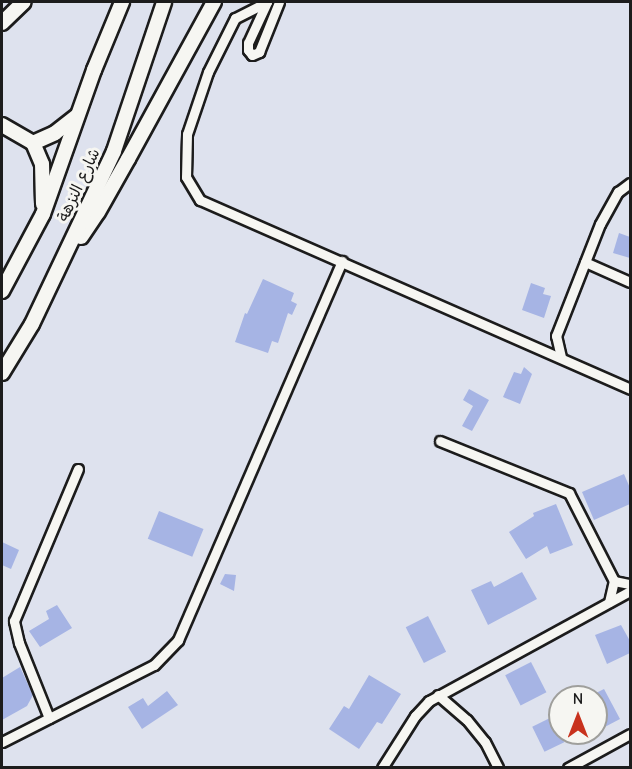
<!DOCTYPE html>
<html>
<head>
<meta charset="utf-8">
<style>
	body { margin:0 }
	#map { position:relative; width:632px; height:769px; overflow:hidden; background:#dee2ee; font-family:"Comic Neue","Playpen Sans Arabic",sans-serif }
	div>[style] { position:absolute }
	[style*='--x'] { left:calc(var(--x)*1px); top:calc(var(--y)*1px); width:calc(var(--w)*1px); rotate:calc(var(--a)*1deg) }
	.building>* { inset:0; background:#a6b4e4; transform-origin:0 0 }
	.roads { filter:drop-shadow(2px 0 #1c1c1c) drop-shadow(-2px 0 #1c1c1c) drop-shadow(0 2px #1c1c1c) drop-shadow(0 -2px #1c1c1c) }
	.street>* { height:9px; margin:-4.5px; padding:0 4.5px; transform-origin:4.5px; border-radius:4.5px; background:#f6f6f2 }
	.secondary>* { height:14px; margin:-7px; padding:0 7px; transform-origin:7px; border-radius:7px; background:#f6f6f2 }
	span { translate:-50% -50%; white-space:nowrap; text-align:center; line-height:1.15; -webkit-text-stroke:6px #f6f6f2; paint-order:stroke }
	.street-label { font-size:16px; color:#1c1c1c }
	.frame { position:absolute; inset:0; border:3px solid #1c1c1c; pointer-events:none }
	.north { position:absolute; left:548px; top:685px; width:60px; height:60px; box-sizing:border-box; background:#f6f6f2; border:2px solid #9f9f9c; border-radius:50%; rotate:0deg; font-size:16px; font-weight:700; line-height:24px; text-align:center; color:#1c1c1c }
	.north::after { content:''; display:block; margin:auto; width:21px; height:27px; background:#c8321e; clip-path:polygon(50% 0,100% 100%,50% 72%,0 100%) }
</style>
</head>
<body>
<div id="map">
	<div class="building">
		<i style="clip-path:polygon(619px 233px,630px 237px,630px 258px,613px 253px)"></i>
		<i style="clip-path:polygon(263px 279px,294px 293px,291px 301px,297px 304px,292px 315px,288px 313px,278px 343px,272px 341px,268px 353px,235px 342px,245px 313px,247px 314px)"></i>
		<i style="clip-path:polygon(531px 283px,545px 288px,543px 294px,551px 296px,544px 318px,522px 310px)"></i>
		<i style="clip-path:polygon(524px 367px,532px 374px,520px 404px,503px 397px,514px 372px,521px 374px)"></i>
		<i style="clip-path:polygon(469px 389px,489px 400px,472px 431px,462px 426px,473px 406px,463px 400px)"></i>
		<i style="clip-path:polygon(624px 474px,630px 488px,630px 504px,594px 520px,582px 492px)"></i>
		<i style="clip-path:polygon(556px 504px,573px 545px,550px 554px,547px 546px,526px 559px,509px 532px,534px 516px,533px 513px)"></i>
		<i style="left:159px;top:511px;width:48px;height:30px;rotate:22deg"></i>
		<i style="clip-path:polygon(2px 542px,19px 550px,11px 569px,2px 565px)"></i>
		<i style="clip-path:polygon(522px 572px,537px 599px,488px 625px,471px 590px,491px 581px,494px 587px)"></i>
		<i style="clip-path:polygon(225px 574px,236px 575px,234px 591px,220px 584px)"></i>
		<i style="clip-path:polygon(57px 605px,72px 628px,40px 647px,29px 631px,49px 619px,46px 611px)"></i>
		<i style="left:428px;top:616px;width:40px;height:25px;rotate:63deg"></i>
		<i style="clip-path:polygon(621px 625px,630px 641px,630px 653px,607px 664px,595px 635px)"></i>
		<i style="left:531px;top:662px;width:34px;height:29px;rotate:63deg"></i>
		<i style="clip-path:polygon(20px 667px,33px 695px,27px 706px,2px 720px,2px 678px)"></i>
		<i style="clip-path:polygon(369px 675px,401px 694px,382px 724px,377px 722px,359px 749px,329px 729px,344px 706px,349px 709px)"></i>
		<i style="clip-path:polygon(604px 689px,620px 719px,599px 730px,596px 724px,596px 693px)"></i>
		<i style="clip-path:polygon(167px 691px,178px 705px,142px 729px,128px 707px,143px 698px,148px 706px)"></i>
		<i style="left:552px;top:717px;width:28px;height:22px;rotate:64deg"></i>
	</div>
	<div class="roads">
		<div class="street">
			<i style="--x:267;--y:2;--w:36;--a:153"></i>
			<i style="--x:235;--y:18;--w:60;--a:116.6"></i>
			<i style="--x:208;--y:72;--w:65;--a:108.7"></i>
			<i style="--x:187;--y:134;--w:43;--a:91.3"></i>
			<i style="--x:186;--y:177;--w:27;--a:59"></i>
			<i style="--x:200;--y:200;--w:470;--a:23.7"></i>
			<i style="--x:267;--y:2;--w:45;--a:114.9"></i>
			<i style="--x:248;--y:43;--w:7;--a:90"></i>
			<i style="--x:248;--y:50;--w:6;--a:51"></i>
			<i style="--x:252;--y:55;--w:8;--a:-23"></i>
			<i style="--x:259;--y:52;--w:54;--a:-68.2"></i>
			<i style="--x:585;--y:262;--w:49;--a:24"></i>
			<i style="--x:561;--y:357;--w:22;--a:-103"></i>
			<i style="--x:556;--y:336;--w:120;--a:-68.6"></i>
			<i style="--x:600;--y:224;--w:37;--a:-61"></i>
			<i style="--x:618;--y:192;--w:15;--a:-37"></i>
			<i style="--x:440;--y:441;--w:139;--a:22"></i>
			<i style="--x:569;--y:493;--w:99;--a:62.9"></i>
			<i style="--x:614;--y:581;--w:16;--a:11"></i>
			<i style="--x:609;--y:602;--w:22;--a:-77"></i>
			<i style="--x:438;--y:695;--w:38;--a:41"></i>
			<i style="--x:467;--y:720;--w:28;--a:51"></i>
			<i style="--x:485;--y:742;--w:29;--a:63"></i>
			<i style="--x:49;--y:718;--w:81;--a:-111.8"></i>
			<i style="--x:19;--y:643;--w:23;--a:-103"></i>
			<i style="--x:14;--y:621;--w:165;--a:-67.2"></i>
			<i style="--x:2;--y:742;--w:170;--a:-26.9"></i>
			<i style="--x:154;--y:665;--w:35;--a:-46"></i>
			<i style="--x:178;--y:640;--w:413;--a:-66.6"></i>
			<i style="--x:382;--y:768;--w:62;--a:-57.6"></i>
			<i style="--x:415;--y:716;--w:21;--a:-47"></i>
			<i style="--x:429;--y:701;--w:229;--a:-28.7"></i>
			<i style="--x:568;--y:768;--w:71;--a:-28.7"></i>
		</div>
		<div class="secondary">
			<i style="--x:2;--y:23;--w:30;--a:-44"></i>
			<i style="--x:2;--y:125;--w:36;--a:30"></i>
			<i style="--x:43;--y:204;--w:40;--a:-91.4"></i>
			<i style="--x:42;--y:164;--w:23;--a:-113"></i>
			<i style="--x:33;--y:143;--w:24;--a:-24"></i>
			<i style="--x:55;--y:133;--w:28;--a:-38"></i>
			<i style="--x:81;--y:237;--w:30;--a:-56"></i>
			<i style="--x:98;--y:212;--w:61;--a:-60.5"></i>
			<i style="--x:128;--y:159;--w:179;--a:-61.3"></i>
			<i style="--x:2;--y:291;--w:87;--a:-62"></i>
			<i style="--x:43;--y:214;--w:153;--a:-70.5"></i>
			<i style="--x:94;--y:70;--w:74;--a:-67.6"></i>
			<i style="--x:2;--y:373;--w:57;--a:-58.5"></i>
			<i style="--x:32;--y:324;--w:191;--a:-64.6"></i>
			<i style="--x:114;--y:151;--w:157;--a:-71.4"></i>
		</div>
	</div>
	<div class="street-label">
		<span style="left:79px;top:185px;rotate:-65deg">شارع النزهة</span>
	</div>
	<div class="frame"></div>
	<div class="north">N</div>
</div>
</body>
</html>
